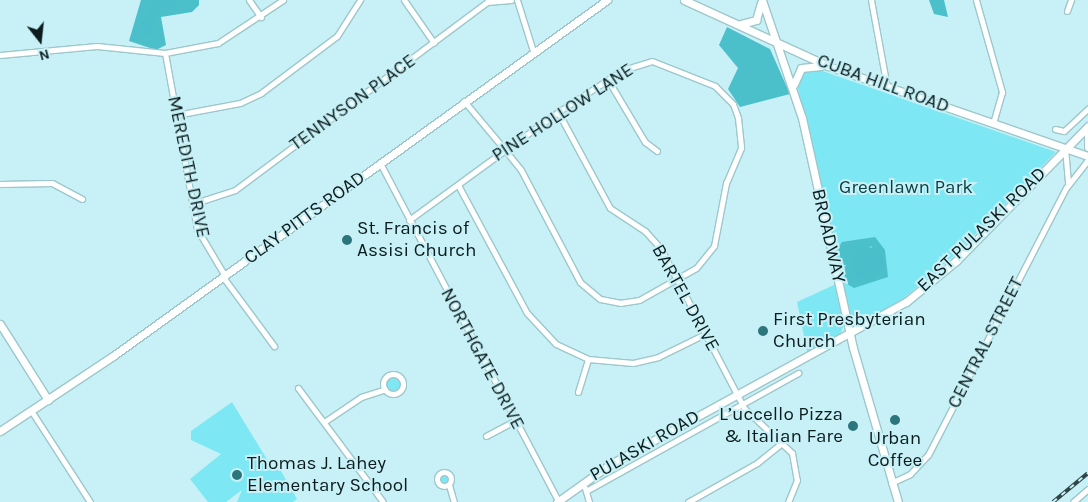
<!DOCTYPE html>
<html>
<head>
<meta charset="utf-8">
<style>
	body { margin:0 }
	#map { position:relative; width:1088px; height:502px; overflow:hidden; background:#c7f1f6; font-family:Karla,sans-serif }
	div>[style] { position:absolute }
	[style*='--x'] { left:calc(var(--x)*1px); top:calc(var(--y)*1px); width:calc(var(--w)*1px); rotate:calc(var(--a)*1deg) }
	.green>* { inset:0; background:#7de8f3 }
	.round { border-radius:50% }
	.forest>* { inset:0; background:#4bbfca }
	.water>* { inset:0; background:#4abeca }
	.roads { filter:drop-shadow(1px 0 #9dc7cb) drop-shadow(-1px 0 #9dc7cb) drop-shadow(0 1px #9dc7cb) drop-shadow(0 -1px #9dc7cb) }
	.street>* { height:5px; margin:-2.5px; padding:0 2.5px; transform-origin:2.5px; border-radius:2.5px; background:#fff }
	.street>.ring { margin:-2.5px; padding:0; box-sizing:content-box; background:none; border:5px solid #fff; border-radius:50% }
	.secondary>* { height:7px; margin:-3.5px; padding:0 3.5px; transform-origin:3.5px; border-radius:3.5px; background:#fff }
	.rail>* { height:4px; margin-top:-2px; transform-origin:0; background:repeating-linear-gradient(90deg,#c7f1f6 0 5.5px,#304547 0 11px); box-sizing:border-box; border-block:1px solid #304547 }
	.dots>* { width:14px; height:14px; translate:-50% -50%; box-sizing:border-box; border:2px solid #c7f1f6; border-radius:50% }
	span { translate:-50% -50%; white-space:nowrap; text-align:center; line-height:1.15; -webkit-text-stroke:4px #c7f1f6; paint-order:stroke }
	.street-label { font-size:19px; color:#0c1c1e }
	.park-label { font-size:19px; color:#083f44 }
	.poi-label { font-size:19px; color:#0c1c1e }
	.left { translate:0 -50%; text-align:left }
	.right { translate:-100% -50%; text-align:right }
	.north { position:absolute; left:15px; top:15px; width:50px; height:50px; -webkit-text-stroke:4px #c7f1f6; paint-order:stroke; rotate:164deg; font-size:14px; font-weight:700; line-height:20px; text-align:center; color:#0c1c1e }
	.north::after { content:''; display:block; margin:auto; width:18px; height:22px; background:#0c1c1e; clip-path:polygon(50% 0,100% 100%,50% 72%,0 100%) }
</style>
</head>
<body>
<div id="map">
	<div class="green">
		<i style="clip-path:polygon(811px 67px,1056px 152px,955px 255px,904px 298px,862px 325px,852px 322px,796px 80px,801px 70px)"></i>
		<i style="clip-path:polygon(836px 284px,845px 323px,837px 341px,808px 356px,797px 302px)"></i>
		<i class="round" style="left:385px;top:376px;width:16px;height:16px"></i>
		<i style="clip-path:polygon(232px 402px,271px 466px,281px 471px,297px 499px,293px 502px,237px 502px,242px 490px,226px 502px,208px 502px,190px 479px,221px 454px,191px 440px,191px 431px)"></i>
		<i class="round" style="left:439px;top:473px;width:12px;height:12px"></i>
	</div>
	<div class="forest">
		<i style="clip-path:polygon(141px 0,199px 0,199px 5px,192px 12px,161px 17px,166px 45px,156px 50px,129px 41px)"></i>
		<i style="clip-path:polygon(929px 0,944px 0,948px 17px,934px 14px)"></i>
		<i style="clip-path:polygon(727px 27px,770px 49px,790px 94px,740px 107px,728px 89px,738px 68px,719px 45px)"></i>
		<i style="clip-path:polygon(evenodd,875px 237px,885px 250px,888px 277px,854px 288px,847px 284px,838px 248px,842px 242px,875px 237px,872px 246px,864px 279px,863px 249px,872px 246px)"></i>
	</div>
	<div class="water">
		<i style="clip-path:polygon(154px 0,187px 2px,157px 10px,153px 29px,145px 36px,142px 24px)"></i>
		<i class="round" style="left:851px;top:247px;width:32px;height:32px"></i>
	</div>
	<div class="roads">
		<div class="street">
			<i style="--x:249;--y:0;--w:21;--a:55"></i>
			<i style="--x:404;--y:0;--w:52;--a:55.1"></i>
			<i style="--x:517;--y:0;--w:53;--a:72.6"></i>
			<i style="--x:871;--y:0;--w:88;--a:79.6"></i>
			<i style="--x:976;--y:0;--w:96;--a:74.2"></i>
			<i style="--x:1002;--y:92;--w:32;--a:106"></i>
			<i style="--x:1067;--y:11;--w:12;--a:-70"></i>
			<i style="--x:165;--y:53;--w:179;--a:79.7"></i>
			<i style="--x:197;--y:229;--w:55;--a:59.2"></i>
			<i style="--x:0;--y:55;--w:97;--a:-5.3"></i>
			<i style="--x:97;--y:46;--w:68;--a:5.9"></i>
			<i style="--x:165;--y:53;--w:54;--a:-10.7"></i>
			<i style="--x:218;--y:43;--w:78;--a:-33.5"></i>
			<i style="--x:608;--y:80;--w:72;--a:59.2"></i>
			<i style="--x:645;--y:142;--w:15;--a:37"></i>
			<i style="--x:558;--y:112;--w:109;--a:61.6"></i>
			<i style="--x:610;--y:208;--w:42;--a:33.3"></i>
			<i style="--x:645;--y:231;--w:24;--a:48"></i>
			<i style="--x:661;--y:249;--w:179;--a:62.4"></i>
			<i style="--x:744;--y:408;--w:66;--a:43.2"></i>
			<i style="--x:792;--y:453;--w:27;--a:80"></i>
			<i style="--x:797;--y:480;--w:24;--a:112"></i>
			<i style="--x:176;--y:115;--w:65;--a:-10.6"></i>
			<i style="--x:240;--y:103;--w:23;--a:-25"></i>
			<i style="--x:261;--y:93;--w:95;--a:-36.9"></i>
			<i style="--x:337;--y:36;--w:43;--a:-57.4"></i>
			<i style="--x:1055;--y:129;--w:9;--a:13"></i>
			<i style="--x:1064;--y:131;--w:33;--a:-43"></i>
			<i style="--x:1065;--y:148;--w:35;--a:85"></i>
			<i style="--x:380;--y:163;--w:382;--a:62.2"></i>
			<i style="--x:0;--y:184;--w:52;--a:-1.1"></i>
			<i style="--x:52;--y:183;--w:34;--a:28"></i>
			<i style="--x:458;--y:185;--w:145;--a:61.7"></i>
			<i style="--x:527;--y:313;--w:42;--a:46.9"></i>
			<i style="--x:556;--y:344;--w:35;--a:25"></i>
			<i style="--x:588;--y:359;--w:45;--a:5.1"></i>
			<i style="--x:633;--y:363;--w:26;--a:-13"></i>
			<i style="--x:658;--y:357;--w:52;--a:-26.1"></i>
			<i style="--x:192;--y:204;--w:45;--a:-18"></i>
			<i style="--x:235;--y:190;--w:314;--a:-36.7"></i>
			<i style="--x:487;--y:2;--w:24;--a:-5"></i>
			<i style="--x:409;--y:220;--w:119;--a:-36.1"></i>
			<i style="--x:505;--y:150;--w:65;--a:-35.6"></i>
			<i style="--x:558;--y:112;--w:77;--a:-32.9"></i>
			<i style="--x:623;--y:70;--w:30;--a:-17"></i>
			<i style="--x:652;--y:61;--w:68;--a:21.6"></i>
			<i style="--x:715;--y:86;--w:25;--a:45"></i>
			<i style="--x:733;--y:104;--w:15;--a:70"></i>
			<i style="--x:738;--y:118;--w:30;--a:84"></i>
			<i style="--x:741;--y:148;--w:38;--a:113"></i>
			<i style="--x:726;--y:183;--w:64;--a:100.8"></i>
			<i style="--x:714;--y:246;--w:28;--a:129"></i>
			<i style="--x:696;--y:268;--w:65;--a:150.7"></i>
			<i style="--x:639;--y:300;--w:18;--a:171"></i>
			<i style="--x:621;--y:303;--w:21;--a:-169"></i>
			<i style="--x:600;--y:299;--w:26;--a:-140"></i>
			<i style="--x:580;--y:282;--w:127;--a:-117.8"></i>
			<i style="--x:521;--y:170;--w:26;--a:-129"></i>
			<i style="--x:505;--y:150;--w:64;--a:-129.9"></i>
			<i style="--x:223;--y:277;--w:86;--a:53.5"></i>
			<i class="ring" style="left:383px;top:374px;width:15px;height:15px"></i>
			<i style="--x:298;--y:388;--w:142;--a:53.3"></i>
			<i style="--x:578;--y:392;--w:34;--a:-73"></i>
			<i style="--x:32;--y:412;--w:107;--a:57.2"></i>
			<i style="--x:324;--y:422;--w:45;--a:-34"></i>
			<i style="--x:361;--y:397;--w:25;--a:-18"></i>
			<i style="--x:486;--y:436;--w:32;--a:-28"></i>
			<i class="ring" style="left:437px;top:472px;width:9px;height:9px"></i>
			<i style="--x:891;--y:483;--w:21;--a:-25"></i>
			<i style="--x:910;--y:474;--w:26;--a:-47"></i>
			<i style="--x:928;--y:455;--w:301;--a:-62.7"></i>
			<i style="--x:1066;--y:188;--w:36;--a:-52"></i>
			<i style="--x:449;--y:485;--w:18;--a:74"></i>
			<i style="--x:585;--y:488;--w:15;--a:74"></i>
			<i style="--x:586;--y:491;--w:243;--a:-29.1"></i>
			<i style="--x:688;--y:502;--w:79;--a:-29.5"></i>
			<i style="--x:757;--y:463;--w:33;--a:-39"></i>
			<i style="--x:1073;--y:502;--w:20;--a:-41"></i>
		</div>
		<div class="secondary">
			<i style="--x:684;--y:0;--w:158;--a:24.6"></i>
			<i style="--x:828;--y:66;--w:275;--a:19.1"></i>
			<i style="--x:762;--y:0;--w:125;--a:71.3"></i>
			<i style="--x:802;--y:118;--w:236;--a:77.5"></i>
			<i style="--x:853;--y:348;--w:160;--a:73.7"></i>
			<i style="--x:741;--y:24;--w:16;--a:-15"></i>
			<i style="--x:756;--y:20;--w:18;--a:-74"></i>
			<i style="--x:794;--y:84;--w:17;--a:-66"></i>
			<i style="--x:801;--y:68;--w:20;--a:-6"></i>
			<i style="--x:1088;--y:134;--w:13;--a:90"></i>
			<i style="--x:0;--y:324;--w:90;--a:57.7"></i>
			<i style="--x:0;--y:431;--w:136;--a:-33.6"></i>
			<i style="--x:113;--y:356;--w:609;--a:-35.78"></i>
			<i style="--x:557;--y:502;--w:64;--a:-35.4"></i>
			<i style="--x:609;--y:465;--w:339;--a:-28.8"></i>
			<i style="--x:906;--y:302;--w:65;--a:-39.4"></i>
			<i style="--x:956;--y:261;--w:189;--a:-45.6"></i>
		</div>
	</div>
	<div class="rail">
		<i style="--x:1053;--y:502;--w:45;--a:-39.6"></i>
	</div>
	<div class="dots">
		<i style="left:347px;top:240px;background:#2c757c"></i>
		<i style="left:763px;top:331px;background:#2c757c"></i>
		<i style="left:895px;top:420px;background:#2c757c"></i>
		<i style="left:853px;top:426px;background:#2c757c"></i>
		<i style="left:237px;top:475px;background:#2c757c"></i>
	</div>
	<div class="street-label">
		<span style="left:883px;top:84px;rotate:20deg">CUBA HILL ROAD</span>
		<span style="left:353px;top:103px;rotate:-36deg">TENNYSON PLACE</span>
		<span style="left:563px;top:113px;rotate:-33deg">PINE HOLLOW LANE</span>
		<span style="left:188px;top:167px;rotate:78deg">MEREDITH DRIVE</span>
		<span style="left:305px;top:218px;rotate:-36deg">CLAY PITTS ROAD</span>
		<span style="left:982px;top:230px;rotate:-44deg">EAST PULASKI ROAD</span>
		<span style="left:828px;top:236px;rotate:77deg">BROADWAY</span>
		<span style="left:685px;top:298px;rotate:61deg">BARTEL DRIVE</span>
		<span style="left:986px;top:343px;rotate:-63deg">CENTRAL STREET</span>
		<span style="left:482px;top:359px;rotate:62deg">NORTHGATE DRIVE</span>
		<span style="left:645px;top:446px;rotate:-30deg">PULASKI ROAD</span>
	</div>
	<div class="park-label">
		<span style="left:906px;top:188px">Greenlawn Park</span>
	</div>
	<div class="poi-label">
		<span class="left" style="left:357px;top:240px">St. Francis of<br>Assisi Church</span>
		<span class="left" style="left:773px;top:331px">First Presbyterian<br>Church</span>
		<span class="right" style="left:843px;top:426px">L’uccello Pizza<br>&amp; Italian Fare</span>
		<span style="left:895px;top:450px">Urban<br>Coffee</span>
		<span class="left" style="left:247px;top:475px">Thomas J. Lahey<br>Elementary School</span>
	</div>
	<div class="north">N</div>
</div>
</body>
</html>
